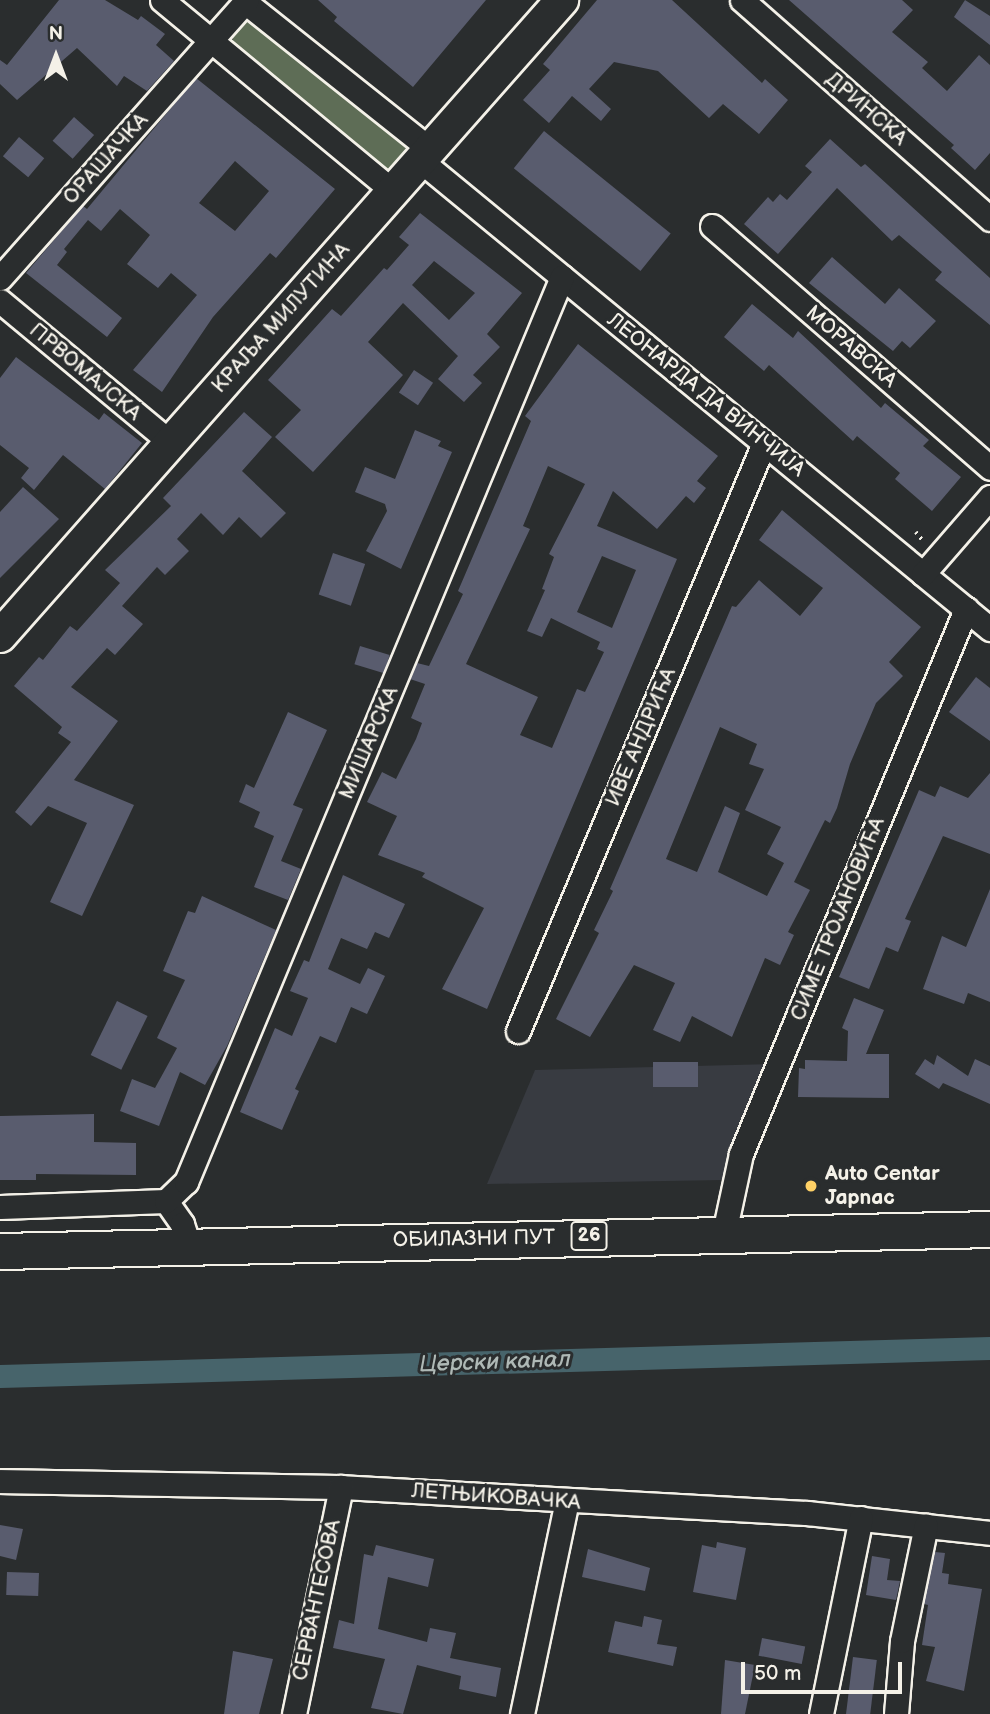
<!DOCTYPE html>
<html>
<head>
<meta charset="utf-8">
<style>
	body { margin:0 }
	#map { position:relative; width:990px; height:1714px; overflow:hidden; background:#2a2d2e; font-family:"Balsamiq Sans",sans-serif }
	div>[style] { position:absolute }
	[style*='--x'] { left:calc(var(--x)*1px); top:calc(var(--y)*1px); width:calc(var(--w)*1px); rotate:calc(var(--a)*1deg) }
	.built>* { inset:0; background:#383b41 }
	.green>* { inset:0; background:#5e6d56 }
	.canal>* { height:23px; margin:-11.5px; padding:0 11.5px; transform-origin:11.5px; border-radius:11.5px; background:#47646b }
	.building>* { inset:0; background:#595c6e; transform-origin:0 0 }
	.path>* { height:3.5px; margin-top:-1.75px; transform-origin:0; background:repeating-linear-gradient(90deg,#f4f1e8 0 2px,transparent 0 7px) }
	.roads { filter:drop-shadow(2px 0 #f4f1e8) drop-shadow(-2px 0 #f4f1e8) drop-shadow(0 2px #f4f1e8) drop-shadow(0 -2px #f4f1e8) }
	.street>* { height:23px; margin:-11.5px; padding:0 11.5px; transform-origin:11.5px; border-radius:11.5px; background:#2a2d2e }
	.secondary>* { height:32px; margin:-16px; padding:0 16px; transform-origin:16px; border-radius:16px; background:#2a2d2e }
	.primary>* { height:35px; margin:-17.5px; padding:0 17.5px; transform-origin:17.5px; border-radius:17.5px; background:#2a2d2e }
	.dots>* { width:19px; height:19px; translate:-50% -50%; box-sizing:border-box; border:4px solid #2a2d2e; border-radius:50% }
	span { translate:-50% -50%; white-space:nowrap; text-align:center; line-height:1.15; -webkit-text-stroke:6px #2a2d2e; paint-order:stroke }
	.shield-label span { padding:2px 5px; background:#2a2d2e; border:2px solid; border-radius:5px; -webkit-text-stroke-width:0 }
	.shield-label { font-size:19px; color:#f4f1e8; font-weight:700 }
	.street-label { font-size:21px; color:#f4f1e8 }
	.poi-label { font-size:21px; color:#f4f1e8; font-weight:700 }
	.left { translate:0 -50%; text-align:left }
	.water-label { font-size:23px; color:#afb9b6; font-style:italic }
	.north { position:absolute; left:21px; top:21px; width:70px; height:70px; -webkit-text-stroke:5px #2a2d2e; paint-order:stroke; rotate:0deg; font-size:19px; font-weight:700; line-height:28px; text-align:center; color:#f4f1e8 }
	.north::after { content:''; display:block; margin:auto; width:24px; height:32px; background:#f4f1e8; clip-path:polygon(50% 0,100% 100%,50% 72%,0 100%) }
	.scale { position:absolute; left:741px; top:1662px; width:161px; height:32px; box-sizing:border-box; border:4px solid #f4f1e8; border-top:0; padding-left:9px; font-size:21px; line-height:24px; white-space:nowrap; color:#f4f1e8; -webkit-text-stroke:5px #2a2d2e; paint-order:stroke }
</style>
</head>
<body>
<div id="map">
	<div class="built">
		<i style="clip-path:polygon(770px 1064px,723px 1180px,487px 1184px,535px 1070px)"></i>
	</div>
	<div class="green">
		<i style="clip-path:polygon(250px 20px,404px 142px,408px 157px,396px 171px,386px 173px,232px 44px,234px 29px)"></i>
	</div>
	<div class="canal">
		<i style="--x:0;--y:1376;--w:990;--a:-1.62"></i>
	</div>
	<div class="building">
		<i style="clip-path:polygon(59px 0,105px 0,138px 20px,141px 16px,165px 34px,156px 45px,174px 61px,147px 91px,124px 76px,117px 86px,77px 48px,17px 100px,0 84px,0 60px,7px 65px)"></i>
		<i style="clip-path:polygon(318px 0,486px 0,413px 87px,334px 21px,337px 17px)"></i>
		<i style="clip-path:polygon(597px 0,672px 0,762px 83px,765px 79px,788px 100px,759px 134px,723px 104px,709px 118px,658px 71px,614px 62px,589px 89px,611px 109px,601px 121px,572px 96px,549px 123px,523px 100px,550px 70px,543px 64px)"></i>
		<i style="clip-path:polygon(789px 0,902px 0,913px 10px,892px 32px,928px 62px,922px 68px,947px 91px,979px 55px,990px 65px,990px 153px,975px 170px,951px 148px,954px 145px)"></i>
		<i style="clip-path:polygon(965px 0,990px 16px,990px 45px,954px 17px)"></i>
		<i style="clip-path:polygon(evenodd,196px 78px,335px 189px,276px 258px,270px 253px,213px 317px,162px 392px,133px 370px,197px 295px,171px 273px,158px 288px,127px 264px,150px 235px,120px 209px,101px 231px,88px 220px,64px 249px,67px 252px,57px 265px,122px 318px,107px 337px,26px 273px,83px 206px,87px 209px,196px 78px,235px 161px,269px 191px,235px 231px,199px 203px,235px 161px)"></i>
		<i style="left:74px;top:117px;width:27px;height:32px;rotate:42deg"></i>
		<i style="left:544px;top:131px;width:163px;height:48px;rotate:39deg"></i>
		<i style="left:19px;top:137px;width:33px;height:25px;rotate:40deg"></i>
		<i style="clip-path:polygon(830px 139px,861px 167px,865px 164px,990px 278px,990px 325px,935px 280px,942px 272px,899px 235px,892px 241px,837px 188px,778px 254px,744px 224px,768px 197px,773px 202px,780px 194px,787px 200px,812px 172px,805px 166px)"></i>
		<i style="clip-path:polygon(evenodd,420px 213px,522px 293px,487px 334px,500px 347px,473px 375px,482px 383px,464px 402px,438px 379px,458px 356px,403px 303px,368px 342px,403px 375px,313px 472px,275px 437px,301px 410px,268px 380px,332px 309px,341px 316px,384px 268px,387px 270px,409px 245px,399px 237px,420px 213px,434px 261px,475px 293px,449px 320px,412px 285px,434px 261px)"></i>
		<i style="clip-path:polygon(832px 257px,885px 304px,899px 288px,936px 321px,910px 348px,902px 341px,893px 351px,809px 283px)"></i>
		<i style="clip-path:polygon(752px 304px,793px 338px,798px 331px,881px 408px,885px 403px,929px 440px,923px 446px,961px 477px,932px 511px,895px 479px,900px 473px,857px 436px,853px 441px,769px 365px,764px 371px,724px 337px)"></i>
		<i style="clip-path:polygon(evenodd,578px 344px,718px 456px,697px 481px,706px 488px,694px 503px,686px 496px,657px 529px,613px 491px,597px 526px,677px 559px,487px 1009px,442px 989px,484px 908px,422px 877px,425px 873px,378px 855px,397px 816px,367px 802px,382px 772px,396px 779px,416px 739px,422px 723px,411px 718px,425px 684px,410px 679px,417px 663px,429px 666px,463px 594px,458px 591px,531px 421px,525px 416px,578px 344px,548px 466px,585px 484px,549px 554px,554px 557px,542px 589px,545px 590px,527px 631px,542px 637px,551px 618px,600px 642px,597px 649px,604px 652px,585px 692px,577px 689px,552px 748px,520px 735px,538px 697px,466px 664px,530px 529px,523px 526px,548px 466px,578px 344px,602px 556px,636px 570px,612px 628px,577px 612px,602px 556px)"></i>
		<i style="clip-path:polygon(16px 357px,99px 420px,104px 413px,142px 443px,105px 489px,63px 455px,34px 490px,21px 478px,29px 468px,0 445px,0 378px)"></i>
		<i style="left:414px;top:370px;width:23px;height:27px;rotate:34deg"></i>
		<i style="clip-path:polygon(244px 412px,272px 437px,242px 471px,286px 513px,261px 538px,239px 517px,223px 535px,201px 513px,177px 539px,189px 551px,165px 575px,157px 567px,122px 606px,143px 624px,115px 655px,107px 648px,71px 687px,118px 721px,74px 780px,134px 805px,82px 916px,50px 902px,87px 823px,48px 806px,31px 826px,15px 812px,71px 742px,58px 733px,62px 727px,14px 686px,39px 657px,43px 660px,70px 626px,77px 631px,120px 583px,105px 570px,171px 506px,163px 498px)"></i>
		<i style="clip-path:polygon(415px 430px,441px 441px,438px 446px,452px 452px,401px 569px,366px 551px,387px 511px,385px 504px,355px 492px,365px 467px,395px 479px)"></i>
		<i style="clip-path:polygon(23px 487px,59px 519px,0 578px,0 512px)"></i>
		<i style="clip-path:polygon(evenodd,782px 510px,921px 627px,889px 662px,903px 676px,876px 703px,850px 764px,837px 808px,830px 823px,825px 820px,794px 882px,810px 890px,788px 932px,794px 935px,780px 965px,765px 958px,732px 1037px,692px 1016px,680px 1042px,653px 1030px,675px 983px,634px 965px,590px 1037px,556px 1019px,599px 933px,594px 930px,613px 891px,610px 889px,732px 606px,736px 607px,759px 580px,800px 616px,823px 588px,759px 540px,782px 510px,720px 727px,757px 744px,749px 764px,764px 769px,745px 810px,781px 827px,767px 854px,784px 863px,767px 896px,718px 872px,740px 813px,725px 806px,697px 872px,666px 859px,720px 727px)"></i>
		<i style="left:333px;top:553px;width:34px;height:44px;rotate:19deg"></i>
		<i style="left:360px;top:646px;width:31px;height:19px;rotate:17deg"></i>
		<i style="clip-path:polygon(976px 677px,990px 688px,990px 741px,949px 712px)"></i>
		<i style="clip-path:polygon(288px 712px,327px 730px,293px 805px,303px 809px,281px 861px,301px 869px,288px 900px,254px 887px,274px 836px,254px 827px,260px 812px,239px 802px,246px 784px,254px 788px)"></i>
		<i style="clip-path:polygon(990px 773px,990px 854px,943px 836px,905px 919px,911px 921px,898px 952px,886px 947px,869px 989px,839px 977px,919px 790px,935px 797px,940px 786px,968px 798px)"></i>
		<i style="clip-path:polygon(343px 875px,405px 904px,389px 938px,375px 932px,367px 949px,341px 938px,328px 969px,360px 984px,368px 968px,385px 976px,367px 1014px,351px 1007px,336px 1043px,320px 1036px,295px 1089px,299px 1091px,282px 1130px,240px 1112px,275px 1028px,292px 1036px,308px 998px,290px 991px,304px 960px,309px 962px)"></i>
		<i style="clip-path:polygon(990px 889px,990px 1002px,968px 993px,964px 1004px,923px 989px,942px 936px,966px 947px)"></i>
		<i style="clip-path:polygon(202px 896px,276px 930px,227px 1046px,205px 1085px,180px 1072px,159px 1126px,120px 1111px,132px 1079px,155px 1088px,177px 1048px,157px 1038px,185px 980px,163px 971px,188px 911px,195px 913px)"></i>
		<i style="clip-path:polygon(854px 998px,884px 1010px,866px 1054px,889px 1054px,889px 1098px,798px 1097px,799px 1068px,805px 1069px,805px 1060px,847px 1061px,848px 1031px,842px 1028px)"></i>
		<i style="left:117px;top:1001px;width:34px;height:60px;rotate:26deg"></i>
		<i style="clip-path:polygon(937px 1055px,968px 1076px,975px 1059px,990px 1066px,990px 1104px,943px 1083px,939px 1089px,915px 1074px,925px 1059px,934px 1065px)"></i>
		<i style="left:653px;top:1062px;width:45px;height:25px"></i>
		<i style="clip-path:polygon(94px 1114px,94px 1142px,136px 1143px,136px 1175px,36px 1174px,36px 1180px,0 1180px,0 1116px)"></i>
		<i style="clip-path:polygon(0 1525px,23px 1529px,16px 1560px,0 1556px)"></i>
		<i style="clip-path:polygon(717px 1542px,746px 1548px,736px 1600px,693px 1592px,702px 1545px,716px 1548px)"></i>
		<i style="clip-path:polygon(376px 1545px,434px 1559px,428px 1587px,388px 1577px,378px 1629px,427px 1642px,430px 1628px,456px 1633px,450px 1658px,501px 1668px,496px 1697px,459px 1689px,461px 1676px,417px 1665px,403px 1714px,371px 1708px,385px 1659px,333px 1648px,339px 1620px,354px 1624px,364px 1554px,373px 1556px)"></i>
		<i style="clip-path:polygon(588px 1549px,650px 1568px,645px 1591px,582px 1577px)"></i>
		<i style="clip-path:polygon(935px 1552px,945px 1553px,942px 1573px,949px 1574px,948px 1584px,982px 1589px,964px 1691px,926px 1681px,935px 1647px,922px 1645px,928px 1605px,924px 1604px)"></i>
		<i style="clip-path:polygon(872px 1556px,890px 1559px,887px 1580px,900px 1581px,896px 1600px,866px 1595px)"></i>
		<i style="left:7px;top:1572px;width:32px;height:23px;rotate:2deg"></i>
		<i style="clip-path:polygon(644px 1616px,662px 1620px,657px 1644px,677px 1647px,673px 1666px,608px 1652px,615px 1621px,642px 1627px)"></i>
		<i style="left:762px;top:1638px;width:44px;height:18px;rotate:11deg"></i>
		<i style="clip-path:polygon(233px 1651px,273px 1659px,259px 1714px,224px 1714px)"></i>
		<i style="left:853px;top:1657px;width:24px;height:58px;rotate:7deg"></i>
		<i style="clip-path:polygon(725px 1660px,755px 1665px,745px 1714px,721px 1714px)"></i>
	</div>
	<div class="path">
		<i style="--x:916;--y:532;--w:11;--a:52"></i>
	</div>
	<div class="roads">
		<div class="street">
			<i style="--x:162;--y:0;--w:301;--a:39.6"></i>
			<i style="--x:742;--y:0;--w:331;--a:41.4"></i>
			<i style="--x:245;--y:2;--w:238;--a:38.5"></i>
			<i style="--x:421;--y:161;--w:737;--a:39.44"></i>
			<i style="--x:712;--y:226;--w:369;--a:41"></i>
			<i style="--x:0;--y:278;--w:372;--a:-48.4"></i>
			<i style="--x:0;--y:301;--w:221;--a:39.7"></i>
			<i style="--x:923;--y:574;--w:102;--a:-49"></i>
			<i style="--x:518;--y:1031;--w:637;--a:-67.3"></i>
			<i style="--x:166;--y:1201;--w:28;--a:55"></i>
			<i style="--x:182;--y:1224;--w:23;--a:72"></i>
			<i style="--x:0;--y:1207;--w:166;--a:-2.1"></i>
			<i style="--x:166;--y:1201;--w:28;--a:-44"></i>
			<i style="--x:186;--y:1182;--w:980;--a:-67.44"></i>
			<i style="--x:724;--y:1233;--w:81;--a:-77.9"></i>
			<i style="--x:741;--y:1154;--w:590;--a:-67.57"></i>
			<i style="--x:0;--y:1481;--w:341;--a:1"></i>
			<i style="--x:341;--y:1487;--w:467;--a:3.2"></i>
			<i style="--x:807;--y:1513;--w:184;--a:6.2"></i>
			<i style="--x:294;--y:1714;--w:232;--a:-78.3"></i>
			<i style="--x:522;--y:1714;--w:218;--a:-78.1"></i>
			<i style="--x:821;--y:1714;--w:200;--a:-78.5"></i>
			<i style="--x:896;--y:1714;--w:73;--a:-85.3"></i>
			<i style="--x:902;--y:1641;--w:118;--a:-78.3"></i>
		</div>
		<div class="secondary">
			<i style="--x:0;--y:636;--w:849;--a:-48.53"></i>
		</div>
		<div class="primary">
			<i style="--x:0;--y:1251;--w:990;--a:-1.27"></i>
		</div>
	</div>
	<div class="dots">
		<i style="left:811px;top:1186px;background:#ffd166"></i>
	</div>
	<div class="shield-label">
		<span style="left:589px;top:1236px">26</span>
	</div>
	<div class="street-label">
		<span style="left:866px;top:109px;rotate:41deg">ДРИНСКА</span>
		<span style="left:106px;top:159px;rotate:-48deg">ОРАШАЧКА</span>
		<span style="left:281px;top:318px;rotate:-48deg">КРАЉА МИЛУТИНА</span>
		<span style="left:851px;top:347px;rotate:41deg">МОРАВСКА</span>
		<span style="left:85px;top:372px;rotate:40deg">ПРВОМАЈСКА</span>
		<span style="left:706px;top:395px;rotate:39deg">ЛЕОНАРДА ДА ВИНЧИЈА</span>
		<span style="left:641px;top:737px;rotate:-67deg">ИВЕ АНДРИЋА</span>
		<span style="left:369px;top:743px;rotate:-67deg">МИШАРСКА</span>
		<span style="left:838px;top:919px;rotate:-68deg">СИМЕ ТРОЈАНОВИЋА</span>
		<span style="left:474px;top:1239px;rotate:-1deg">ОБИЛАЗНИ ПУТ</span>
		<span style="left:496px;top:1497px;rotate:4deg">ЛЕТЊИКОВАЧКА</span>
		<span style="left:317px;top:1600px;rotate:-78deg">СЕРВАНТЕСОВА</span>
	</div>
	<div class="poi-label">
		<span class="left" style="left:825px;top:1186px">Auto Centar<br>Japnac</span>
	</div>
	<div class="water-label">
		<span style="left:495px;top:1362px;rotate:-2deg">Церски канал</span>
	</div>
	<div class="north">N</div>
	<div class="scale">50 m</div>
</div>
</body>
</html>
